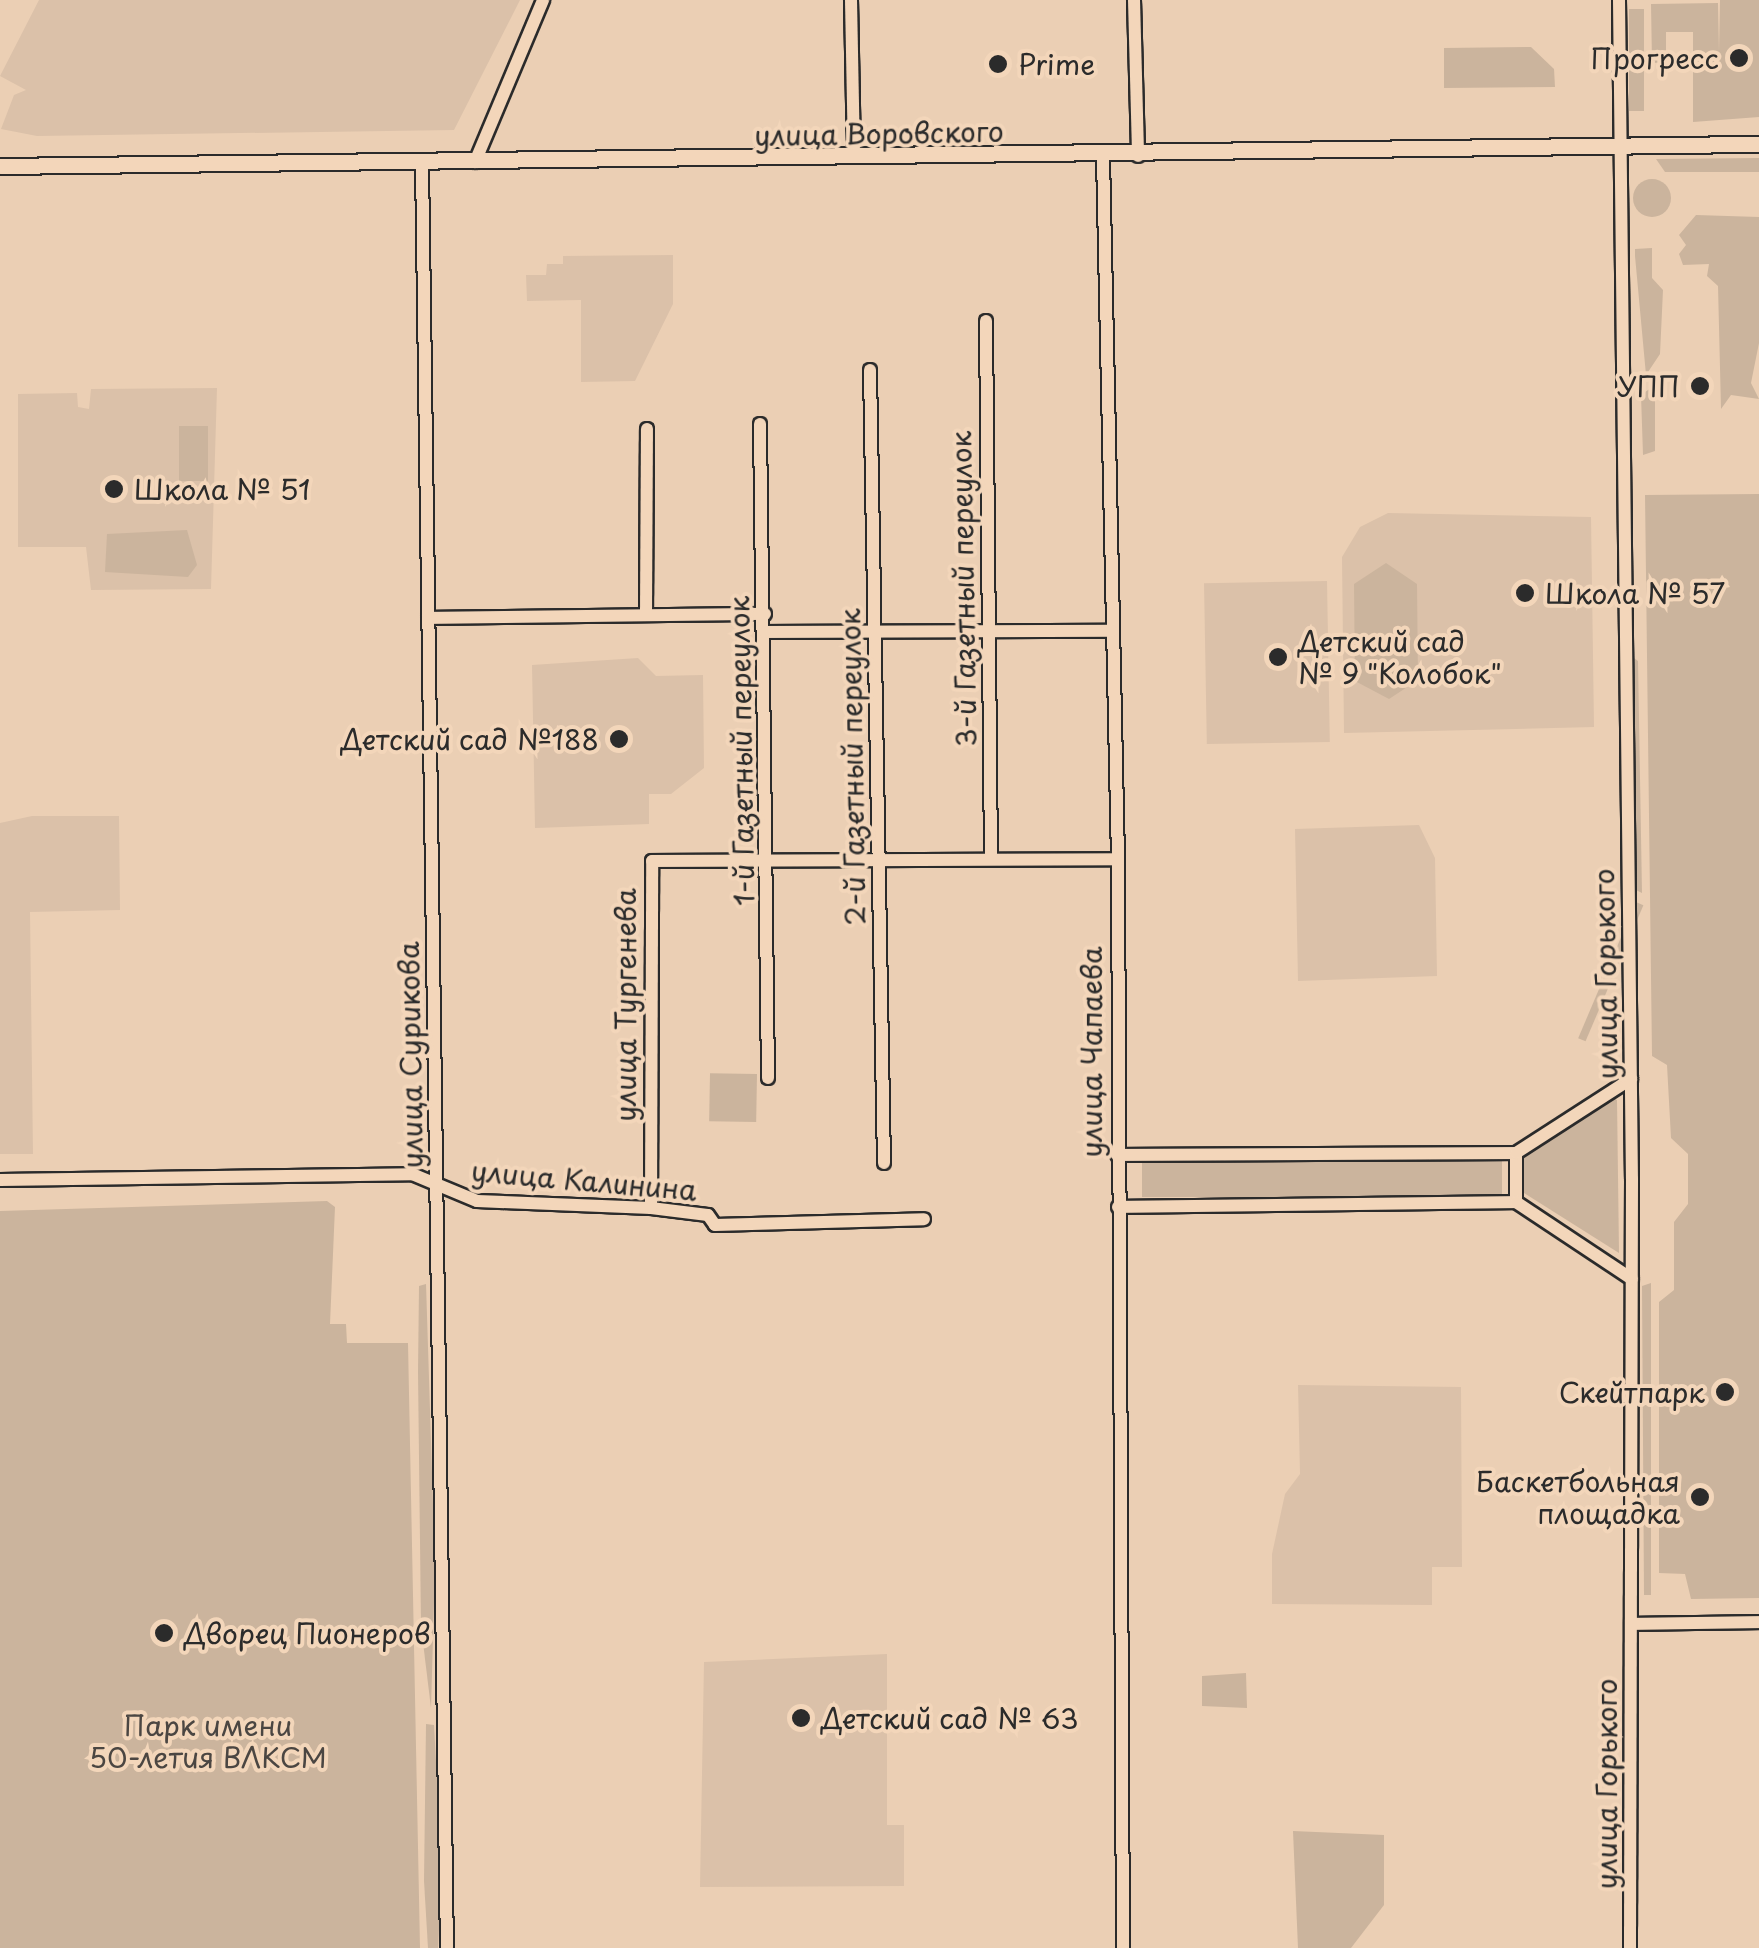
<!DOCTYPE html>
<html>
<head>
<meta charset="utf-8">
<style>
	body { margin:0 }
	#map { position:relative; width:1759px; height:1948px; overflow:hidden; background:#ebcfb4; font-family:"Playpen Sans",sans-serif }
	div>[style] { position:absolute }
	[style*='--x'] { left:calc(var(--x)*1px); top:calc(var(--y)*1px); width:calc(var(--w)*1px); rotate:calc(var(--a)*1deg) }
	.built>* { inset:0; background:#dbc1a9; transform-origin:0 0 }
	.green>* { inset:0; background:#cbb49d; transform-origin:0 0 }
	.round { border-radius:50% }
	.roads { filter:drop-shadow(2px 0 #2b2b2b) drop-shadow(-2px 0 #2b2b2b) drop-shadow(0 2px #2b2b2b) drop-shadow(0 -2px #2b2b2b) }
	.minor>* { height:12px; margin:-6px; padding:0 6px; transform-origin:6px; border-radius:6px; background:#f3d6ba }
	.major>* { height:15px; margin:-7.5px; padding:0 7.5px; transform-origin:7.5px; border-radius:7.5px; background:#f3d6ba }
	.dots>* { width:28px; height:28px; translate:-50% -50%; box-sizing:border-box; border:5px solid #f3d6ba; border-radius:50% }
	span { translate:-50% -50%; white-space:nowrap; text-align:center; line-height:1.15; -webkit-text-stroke:8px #f3d6ba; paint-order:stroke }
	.poi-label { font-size:28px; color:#2b2b2b }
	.right { translate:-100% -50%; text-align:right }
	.left { translate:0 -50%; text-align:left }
	.street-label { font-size:28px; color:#2b2b2b }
	.park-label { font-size:28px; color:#4b4642 }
</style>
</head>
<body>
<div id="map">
	<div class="built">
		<i style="clip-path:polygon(39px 0,520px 0,454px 130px,37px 136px,1px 129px,14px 95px,26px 90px,0 76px)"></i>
		<i style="clip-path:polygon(673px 255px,673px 304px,635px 381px,581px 382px,581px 300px,527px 301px,526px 275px,546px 275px,547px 264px,563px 264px,563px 256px)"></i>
		<i style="clip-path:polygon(217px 388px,211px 589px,91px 590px,86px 547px,18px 547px,18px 394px,77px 393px,78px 407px,89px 409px,91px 389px)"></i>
		<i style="clip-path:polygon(1388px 513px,1591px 517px,1594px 727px,1344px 733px,1342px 557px,1360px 527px)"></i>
		<i style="left:1327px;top:581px;width:161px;height:123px;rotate:89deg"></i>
		<i style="clip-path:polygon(638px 658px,656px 676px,703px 675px,704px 768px,671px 794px,649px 794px,649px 824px,535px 828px,532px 665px)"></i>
		<i style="clip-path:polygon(32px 816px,119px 816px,120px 910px,30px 912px,33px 1154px,0 1154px,0 823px)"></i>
		<i style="clip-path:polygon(1419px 825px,1435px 858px,1437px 976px,1298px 981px,1295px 829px)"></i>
		<i style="clip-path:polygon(1298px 1385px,1461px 1387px,1462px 1567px,1432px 1567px,1432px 1605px,1272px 1604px,1272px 1554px,1285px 1494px,1300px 1474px)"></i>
		<i style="clip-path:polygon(887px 1654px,887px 1825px,904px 1825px,904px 1886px,700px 1887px,704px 1662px)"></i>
	</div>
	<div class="green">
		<i style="clip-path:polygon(1720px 0,1759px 0,1759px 117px,1693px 122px,1693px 32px,1666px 32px,1666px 62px,1652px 63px,1651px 4px,1718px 3px,1719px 52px)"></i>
		<i style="left:1629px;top:9px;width:15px;height:102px"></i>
		<i style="clip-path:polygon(1531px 47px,1554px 69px,1555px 87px,1444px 88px,1444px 48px)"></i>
		<i style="clip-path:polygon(1759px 158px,1759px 172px,1665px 172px,1656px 159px)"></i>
		<i class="round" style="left:1633px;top:179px;width:38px;height:38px"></i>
		<i style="clip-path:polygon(1696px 215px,1759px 217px,1759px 343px,1751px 383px,1759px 399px,1731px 395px,1721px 409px,1718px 286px,1707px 276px,1709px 264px,1683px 265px,1679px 254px,1686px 245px,1679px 235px)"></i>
		<i style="clip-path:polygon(1652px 248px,1652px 278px,1663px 290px,1660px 354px,1646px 375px,1635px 256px,1635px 249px)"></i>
		<i style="clip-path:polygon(1655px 385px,1662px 388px,1655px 397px,1655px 451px,1643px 455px,1641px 395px)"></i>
		<i style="left:179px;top:426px;width:29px;height:55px"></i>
		<i style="clip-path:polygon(1759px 494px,1759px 1598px,1691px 1599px,1685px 1574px,1659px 1573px,1659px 1302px,1674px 1290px,1674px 1222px,1688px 1204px,1688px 1154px,1671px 1138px,1667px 1065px,1652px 1056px,1645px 495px)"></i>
		<i style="clip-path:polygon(187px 530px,197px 565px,188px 577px,105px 572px,107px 534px)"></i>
		<i style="clip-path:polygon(1386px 563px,1417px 584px,1418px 680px,1389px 699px,1355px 681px,1354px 584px)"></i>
		<i style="clip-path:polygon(1631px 656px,1638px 661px,1642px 893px,1636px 890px)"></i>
		<i style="left:1636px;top:902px;width:8px;height:148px;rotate:23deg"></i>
		<i style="left:757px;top:1074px;width:48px;height:47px;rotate:91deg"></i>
		<i style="clip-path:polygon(1612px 1097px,1617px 1100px,1619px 1253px,1521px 1191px,1522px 1155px)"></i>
		<i style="left:1502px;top:1159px;width:38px;height:360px;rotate:90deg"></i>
		<i style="clip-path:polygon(327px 1201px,335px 1207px,330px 1324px,346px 1324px,347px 1343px,408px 1343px,420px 1948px,0 1948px,0 1211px)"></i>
		<i style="clip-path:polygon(1651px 1283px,1651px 1595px,1644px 1595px,1642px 1286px)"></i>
		<i style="clip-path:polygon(426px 1284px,435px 1567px,431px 1708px,421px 1626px,418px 1372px,419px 1286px)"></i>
		<i style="clip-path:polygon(1246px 1673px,1247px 1708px,1202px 1706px,1202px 1676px)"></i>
		<i style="clip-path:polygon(426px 1724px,434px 1725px,442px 1871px,438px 1948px,428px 1948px,424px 1881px)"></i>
		<i style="clip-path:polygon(1293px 1831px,1384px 1835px,1384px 1905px,1351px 1948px,1298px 1948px)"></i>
	</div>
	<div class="roads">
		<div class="minor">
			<i style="--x:851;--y:0;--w:157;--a:88.9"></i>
			<i style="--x:1134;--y:0;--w:156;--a:88.5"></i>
			<i style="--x:1619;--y:0;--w:1179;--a:89.37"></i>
			<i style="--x:1632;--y:1179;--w:769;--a:90.15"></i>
			<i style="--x:1103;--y:155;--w:704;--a:88.78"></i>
			<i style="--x:1118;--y:859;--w:1089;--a:89.74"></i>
			<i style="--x:422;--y:162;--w:1786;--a:89.2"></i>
			<i style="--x:475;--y:162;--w:176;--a:-67.2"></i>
			<i style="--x:986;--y:321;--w:537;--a:89.47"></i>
			<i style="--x:870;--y:370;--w:793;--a:88.99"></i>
			<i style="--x:760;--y:424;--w:654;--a:89.3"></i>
			<i style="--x:646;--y:615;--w:186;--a:-89.7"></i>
			<i style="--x:428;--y:618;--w:337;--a:-0.7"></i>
			<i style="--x:766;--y:632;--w:345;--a:-0.2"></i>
			<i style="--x:1516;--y:1153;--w:49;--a:90"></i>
			<i style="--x:1117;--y:1155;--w:399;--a:-0.3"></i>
			<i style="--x:1516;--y:1153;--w:137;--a:-32.8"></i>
			<i style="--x:0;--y:1180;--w:412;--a:-0.8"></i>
			<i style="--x:412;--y:1174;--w:70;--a:22.6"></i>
			<i style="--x:477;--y:1201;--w:174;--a:2.3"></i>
			<i style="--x:651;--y:1208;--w:57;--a:7"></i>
			<i style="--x:708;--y:1215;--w:12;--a:55"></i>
			<i style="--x:715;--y:1225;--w:209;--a:-1.6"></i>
			<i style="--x:1118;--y:1207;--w:398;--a:-0.7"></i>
			<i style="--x:1516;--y:1202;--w:139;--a:33.6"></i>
			<i style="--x:651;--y:1208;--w:347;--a:-89.8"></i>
			<i style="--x:652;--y:861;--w:466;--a:-0.2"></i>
			<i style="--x:1632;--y:1624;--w:127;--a:-0.9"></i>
		</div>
		<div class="major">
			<i style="--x:0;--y:166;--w:1759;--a:-0.72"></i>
		</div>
	</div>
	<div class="dots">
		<i style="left:1739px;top:58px;background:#2b2b2b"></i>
		<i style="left:998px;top:64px;background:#2b2b2b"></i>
		<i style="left:1700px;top:386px;background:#2b2b2b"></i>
		<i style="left:114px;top:489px;background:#2b2b2b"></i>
		<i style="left:1525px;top:593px;background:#2b2b2b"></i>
		<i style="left:1278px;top:657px;background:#2b2b2b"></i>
		<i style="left:619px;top:739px;background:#2b2b2b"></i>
		<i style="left:1725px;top:1392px;background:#2b2b2b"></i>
		<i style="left:1700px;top:1497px;background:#2b2b2b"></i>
		<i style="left:164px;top:1633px;background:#2b2b2b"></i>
		<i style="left:801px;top:1718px;background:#2b2b2b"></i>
	</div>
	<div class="poi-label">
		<span class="right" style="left:1719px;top:58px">Прогресс</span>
		<span class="left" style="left:1018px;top:64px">Prime</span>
		<span class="right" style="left:1680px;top:386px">УПП</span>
		<span class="left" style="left:134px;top:489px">Школа № 51</span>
		<span class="left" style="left:1545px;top:593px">Школа № 57</span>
		<span class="left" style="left:1298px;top:657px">Детский сад<br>№ 9 "Колобок"</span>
		<span class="right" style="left:599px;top:739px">Детский сад №188</span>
		<span class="right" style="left:1705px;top:1392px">Скейтпарк</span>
		<span class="right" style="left:1680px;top:1497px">Баскетбольная<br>площадка</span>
		<span class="left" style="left:184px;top:1633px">Дворец Пионеров</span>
		<span class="left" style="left:821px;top:1718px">Детский сад № 63</span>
	</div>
	<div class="street-label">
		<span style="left:879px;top:133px;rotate:-1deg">улица Воровского</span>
		<span style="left:963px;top:589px;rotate:-91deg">3-й Газетный переулок</span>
		<span style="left:741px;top:751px;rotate:-91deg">1-й Газетный переулок</span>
		<span style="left:852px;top:767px;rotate:-91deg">2-й Газетный переулок</span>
		<span style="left:1605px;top:974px;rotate:-91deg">улица Горького</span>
		<span style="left:625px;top:1005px;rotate:-90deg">улица Тургенева</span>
		<span style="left:1091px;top:1052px;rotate:-90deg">улица Чапаева</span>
		<span style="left:410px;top:1055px;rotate:-91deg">улица Сурикова</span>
		<span style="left:584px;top:1180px;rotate:5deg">улица Калинина</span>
		<span style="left:1606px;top:1784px;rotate:-90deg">улица Горького</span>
	</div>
	<div class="park-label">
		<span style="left:208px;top:1741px">Парк имени<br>50-летия ВЛКСМ</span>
	</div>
</div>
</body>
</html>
